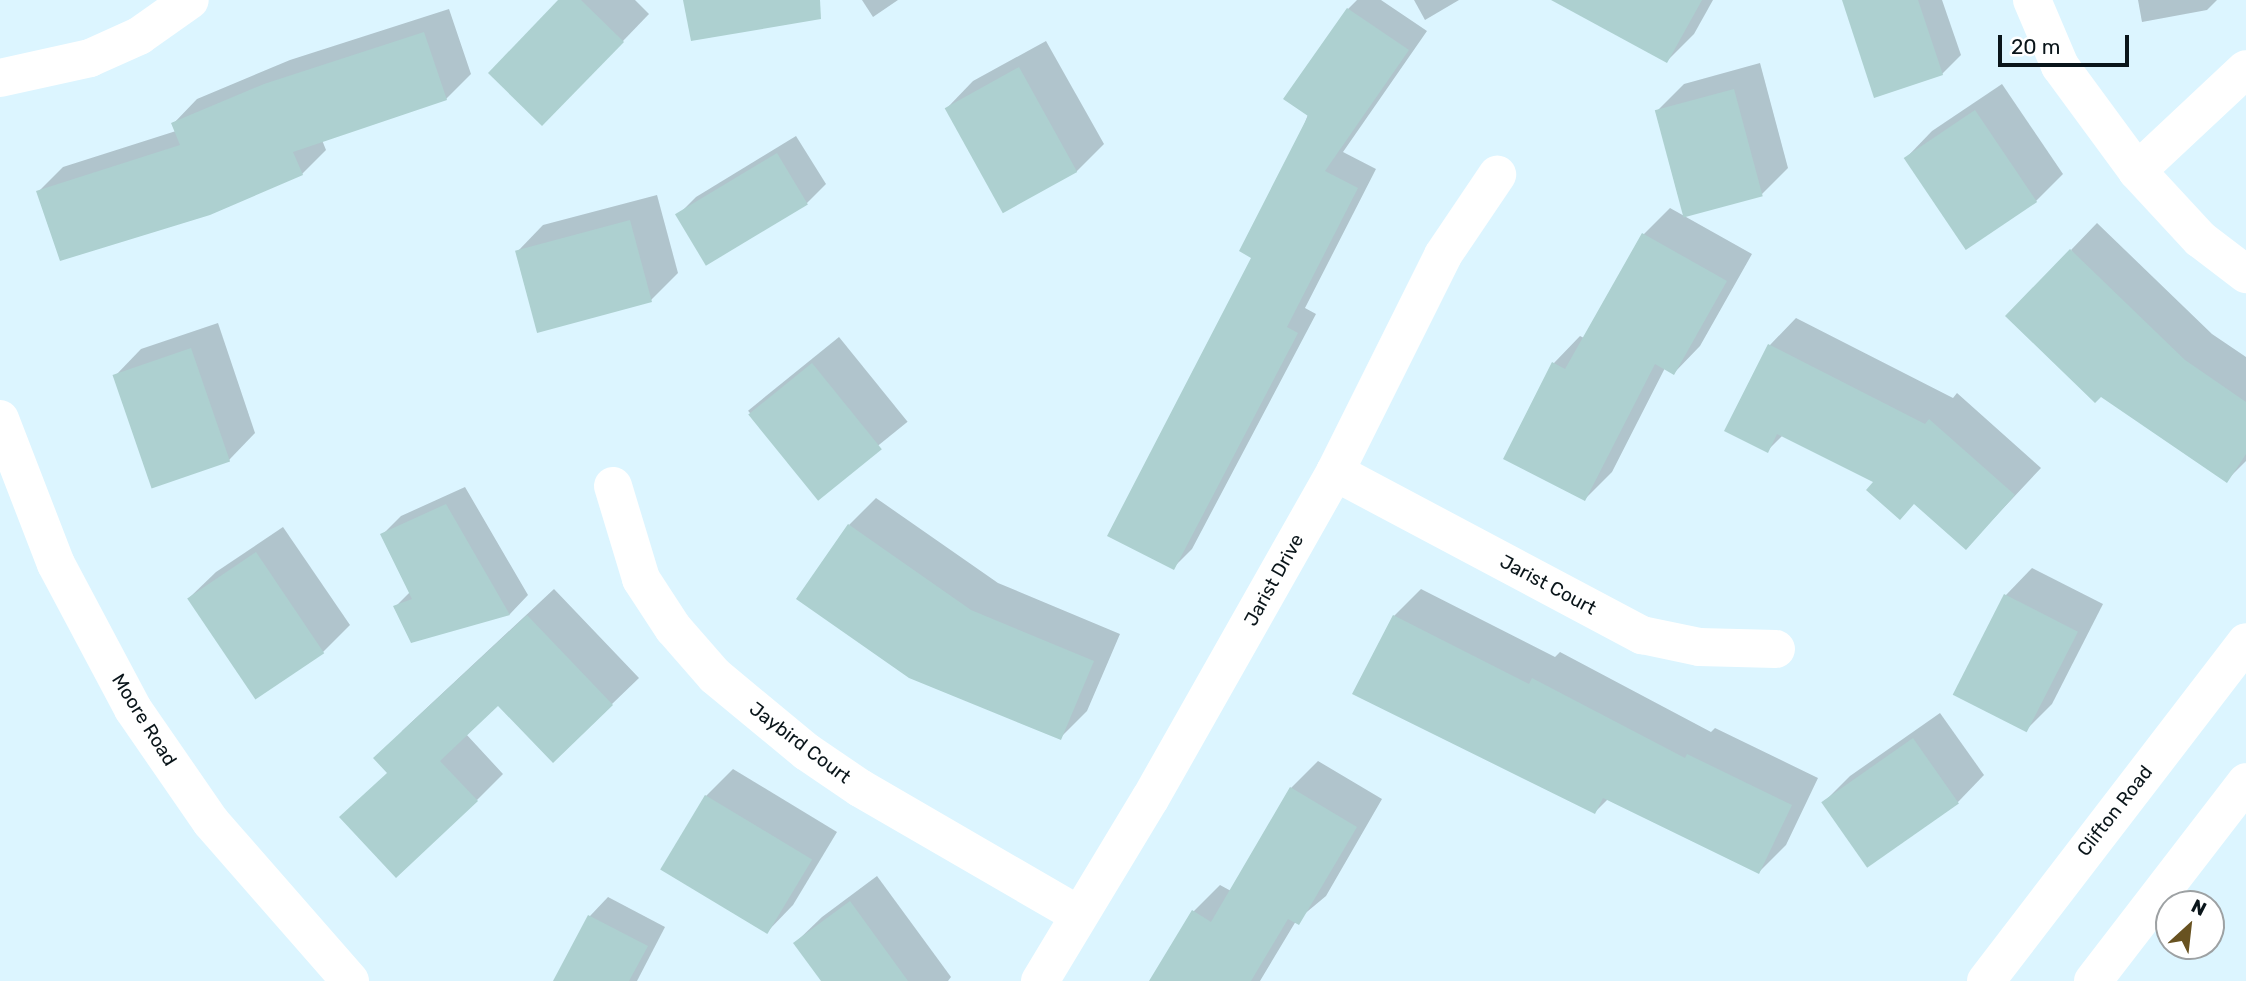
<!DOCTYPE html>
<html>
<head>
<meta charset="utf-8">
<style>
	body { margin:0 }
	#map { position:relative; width:2246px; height:981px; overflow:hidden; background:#dcf5ff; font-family:Rubik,sans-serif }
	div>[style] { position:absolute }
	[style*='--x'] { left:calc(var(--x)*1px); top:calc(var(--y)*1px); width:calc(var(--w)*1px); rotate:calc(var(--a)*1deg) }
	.shadow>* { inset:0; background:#0003; transform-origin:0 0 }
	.building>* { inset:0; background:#add0d0; transform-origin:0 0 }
	.street>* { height:38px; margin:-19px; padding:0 19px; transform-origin:19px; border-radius:19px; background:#fff }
	.secondary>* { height:38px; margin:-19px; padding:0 19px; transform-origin:19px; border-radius:19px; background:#fff }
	span { translate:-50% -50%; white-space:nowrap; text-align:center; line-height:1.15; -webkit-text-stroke:6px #fff; paint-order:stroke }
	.street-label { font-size:19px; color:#0a151a }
	.north { position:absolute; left:2155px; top:890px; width:70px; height:70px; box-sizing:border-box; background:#fff; border:2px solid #9da1a3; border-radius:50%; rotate:27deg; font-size:19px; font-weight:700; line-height:28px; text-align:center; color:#0a151a }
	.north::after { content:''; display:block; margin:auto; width:24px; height:32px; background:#685221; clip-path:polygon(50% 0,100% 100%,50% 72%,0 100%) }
	.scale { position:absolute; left:1998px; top:35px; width:131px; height:32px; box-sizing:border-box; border:4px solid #0a151a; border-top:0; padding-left:9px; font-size:21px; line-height:24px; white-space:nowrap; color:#0a151a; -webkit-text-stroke:5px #fff; paint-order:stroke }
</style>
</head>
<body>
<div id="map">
	<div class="shadow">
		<i style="clip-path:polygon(561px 0,635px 0,649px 14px,569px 97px)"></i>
		<i style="clip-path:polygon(862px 0,898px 0,873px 17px)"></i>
		<i style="clip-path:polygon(1357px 0,1381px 0,1427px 31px,1343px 152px,1376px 169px,1305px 308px,1316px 314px,1192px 549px,1173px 568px,1254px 257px,1348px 9px)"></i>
		<i style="clip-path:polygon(1414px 0,1459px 0,1425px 20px)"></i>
		<i style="clip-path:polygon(1573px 0,1713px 0,1694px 34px,1667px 61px)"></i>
		<i style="clip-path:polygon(1844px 0,1942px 0,1961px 55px,1942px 74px)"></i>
		<i style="clip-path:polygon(2138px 0,2217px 0,2207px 10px,2142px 22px)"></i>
		<i style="clip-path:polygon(449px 9px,471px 74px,446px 99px,322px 140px,326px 150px,302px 174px,38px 192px,63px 167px,176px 131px,173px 124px,197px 99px,290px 60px)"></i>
		<i style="clip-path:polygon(1046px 41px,1104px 144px,1077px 171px,1004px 211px,947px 108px,973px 81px)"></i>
		<i style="clip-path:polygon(1760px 63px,1788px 168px,1762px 194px,1657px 111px,1684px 84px)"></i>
		<i style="clip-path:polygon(2002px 84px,2063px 174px,2036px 201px,1967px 247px,1906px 158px,1932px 131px)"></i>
		<i style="clip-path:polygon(796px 136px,826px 184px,807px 203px,677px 216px,696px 197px)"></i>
		<i style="clip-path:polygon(657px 195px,678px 273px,651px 300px,517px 252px,543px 225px)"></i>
		<i style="clip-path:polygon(1670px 208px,1752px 254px,1700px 346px,1674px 373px,1665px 368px,1612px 472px,1585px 499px,1554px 363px,1580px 336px,1584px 338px,1644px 234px)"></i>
		<i style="clip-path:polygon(2097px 223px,2212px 334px,2246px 357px,2246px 461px,2226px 481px,2071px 250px)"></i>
		<i style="clip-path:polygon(1796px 318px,1953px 398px,1957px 393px,2041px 468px,1966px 548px,1915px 503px,1783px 435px,1767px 451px,1770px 345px)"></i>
		<i style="clip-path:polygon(218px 323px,255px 433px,229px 460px,115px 376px,141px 349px)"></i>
		<i style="left:839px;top:337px;width:109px;height:117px;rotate:51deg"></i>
		<i style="clip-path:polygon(465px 487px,528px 595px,510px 614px,412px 641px,395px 607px,410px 592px,382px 535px,401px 516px)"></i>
		<i style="clip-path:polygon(876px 498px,998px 583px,1120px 634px,1087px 711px,1060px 738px,849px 525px)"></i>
		<i style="clip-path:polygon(283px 527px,350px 625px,323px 652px,189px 598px,216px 572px)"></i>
		<i style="clip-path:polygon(2032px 568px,2103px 604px,2052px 704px,2026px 730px,2006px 595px)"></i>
		<i style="clip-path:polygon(554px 589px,639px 678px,612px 704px,498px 703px,466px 734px,503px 774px,477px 800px,388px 772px,402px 731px)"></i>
		<i style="clip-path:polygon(1421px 589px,1555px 657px,1560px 652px,1711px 732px,1715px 728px,1818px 778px,1786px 845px,1759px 872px,1608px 799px,1595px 812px,1394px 616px)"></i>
		<i style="clip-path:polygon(1940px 713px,1984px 775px,1958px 802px,1824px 802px,1850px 776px)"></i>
		<i style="clip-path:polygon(1318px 761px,1382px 799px,1326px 896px,1296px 921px,1260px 981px,1152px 981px,1193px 912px,1220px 885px,1231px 891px,1291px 788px)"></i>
		<i style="clip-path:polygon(733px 769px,837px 832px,793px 905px,767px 932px,662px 869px,706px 796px)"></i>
		<i style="clip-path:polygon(877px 876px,951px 977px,948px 981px,823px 981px,795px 943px,822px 917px)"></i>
		<i style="clip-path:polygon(608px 897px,665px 927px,637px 981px,555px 981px,590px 916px)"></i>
	</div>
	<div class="building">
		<i style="clip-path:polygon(558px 0,581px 0,624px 42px,542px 126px,488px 73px)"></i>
		<i style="clip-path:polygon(683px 0,820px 0,821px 19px,691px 41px)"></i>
		<i style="clip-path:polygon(1551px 0,1702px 0,1667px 63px)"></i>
		<i style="clip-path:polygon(1842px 0,1918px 0,1943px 75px,1874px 98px)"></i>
		<i style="clip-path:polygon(1347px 8px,1409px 50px,1325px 171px,1358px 188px,1287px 327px,1298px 333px,1174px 570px,1107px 536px,1251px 258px,1239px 251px,1308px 116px,1283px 99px)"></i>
		<i style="clip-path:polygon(424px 32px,447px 100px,293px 152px,303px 175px,210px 215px,60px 261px,36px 191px,180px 145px,171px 123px,264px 84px)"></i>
		<i style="left:1019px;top:67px;width:120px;height:85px;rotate:61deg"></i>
		<i style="left:1734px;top:89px;width:111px;height:82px;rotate:75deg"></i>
		<i style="left:1975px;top:110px;width:111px;height:86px;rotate:56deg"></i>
		<i style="left:777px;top:153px;width:60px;height:119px;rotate:59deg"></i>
		<i style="left:630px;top:220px;width:85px;height:119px;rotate:75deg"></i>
		<i style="clip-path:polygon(1642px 233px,1727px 281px,1674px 375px,1655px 364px,1585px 501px,1503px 459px,1552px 362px,1565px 369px)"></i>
		<i style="clip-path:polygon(2070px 249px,2185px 360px,2246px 402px,2246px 454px,2227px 483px,2101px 397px,2095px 403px,2005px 316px)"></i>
		<i style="clip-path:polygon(1768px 344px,1925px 424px,1929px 419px,2015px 495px,1966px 550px,1914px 504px,1900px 520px,1866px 490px,1873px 482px,1777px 434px,1768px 453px,1724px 431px)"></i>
		<i style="left:191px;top:348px;width:120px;height:83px;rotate:71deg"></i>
		<i style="left:812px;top:363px;width:111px;height:82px;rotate:51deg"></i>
		<i style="clip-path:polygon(446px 504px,510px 615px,411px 643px,393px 606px,412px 599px,380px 534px)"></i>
		<i style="clip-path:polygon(848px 524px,971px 610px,1094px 661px,1061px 740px,909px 678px,796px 599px)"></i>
		<i style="left:256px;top:552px;width:122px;height:83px;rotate:56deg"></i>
		<i style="left:2004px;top:594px;width:83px;height:113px;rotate:27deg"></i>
		<i style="clip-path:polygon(527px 615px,613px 705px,553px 763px,498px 706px,440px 761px,478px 801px,396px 878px,339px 817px,387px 773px,373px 758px)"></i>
		<i style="clip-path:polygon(1393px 615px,1529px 684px,1532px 678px,1685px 758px,1687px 754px,1792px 805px,1759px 874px,1603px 798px,1595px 814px,1352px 694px)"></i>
		<i style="left:1913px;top:738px;width:80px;height:112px;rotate:55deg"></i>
		<i style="clip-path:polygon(1290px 787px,1357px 827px,1299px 925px,1288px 919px,1251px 981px,1149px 981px,1192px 910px,1211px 922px)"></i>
		<i style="left:705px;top:795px;width:125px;height:87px;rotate:31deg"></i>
		<i style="clip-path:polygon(850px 901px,908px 981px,821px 981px,793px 943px)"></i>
		<i style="clip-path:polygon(588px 915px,648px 946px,629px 981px,553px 981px)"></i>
	</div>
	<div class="street">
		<i style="--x:2032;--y:0;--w:72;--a:67"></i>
		<i style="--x:2060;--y:66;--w:130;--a:53.7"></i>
		<i style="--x:2137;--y:171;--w:93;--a:47.2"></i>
		<i style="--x:2200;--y:239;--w:58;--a:37.3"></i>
		<i style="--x:0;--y:78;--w:92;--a:-12.5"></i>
		<i style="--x:90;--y:58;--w:54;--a:-24.2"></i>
		<i style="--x:139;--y:36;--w:62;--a:-35.2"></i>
		<i style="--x:2137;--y:171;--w:149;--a:-43.1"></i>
		<i style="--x:0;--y:419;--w:155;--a:68.9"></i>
		<i style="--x:56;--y:564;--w:164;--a:62"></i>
		<i style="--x:133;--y:709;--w:137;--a:55.4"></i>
		<i style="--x:211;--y:822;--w:211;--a:48.8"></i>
		<i style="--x:1335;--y:472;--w:348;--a:28"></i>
		<i style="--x:1642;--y:635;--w:58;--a:11.9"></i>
		<i style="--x:1699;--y:647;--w:77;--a:1.5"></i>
		<i style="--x:613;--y:486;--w:97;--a:73.2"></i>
		<i style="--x:641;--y:579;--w:59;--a:56.9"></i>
		<i style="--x:673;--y:628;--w:64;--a:48.8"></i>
		<i style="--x:715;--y:676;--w:119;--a:39.6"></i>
		<i style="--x:807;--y:752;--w:64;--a:34.2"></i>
		<i style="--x:860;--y:788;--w:253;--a:30.1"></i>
		<i style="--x:1040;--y:981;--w:213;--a:-58.9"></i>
		<i style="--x:1150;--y:799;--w:376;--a:-60.5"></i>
		<i style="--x:1335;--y:472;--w:242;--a:-63.5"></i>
		<i style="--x:1443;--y:255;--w:97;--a:-56"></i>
	</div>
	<div class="secondary">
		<i style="--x:1986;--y:981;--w:427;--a:-52.5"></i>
		<i style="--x:2093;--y:981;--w:251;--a:-52.4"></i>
	</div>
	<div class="street-label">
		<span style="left:1274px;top:580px;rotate:-61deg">Jarist Drive</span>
		<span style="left:1548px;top:585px;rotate:28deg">Jarist Court</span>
		<span style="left:144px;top:720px;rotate:58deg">Moore Road</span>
		<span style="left:800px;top:743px;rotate:37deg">Jaybird Court</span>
		<span style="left:2115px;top:811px;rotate:-52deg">Clifton Road</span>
	</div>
	<div class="north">N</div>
	<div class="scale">20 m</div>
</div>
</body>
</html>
